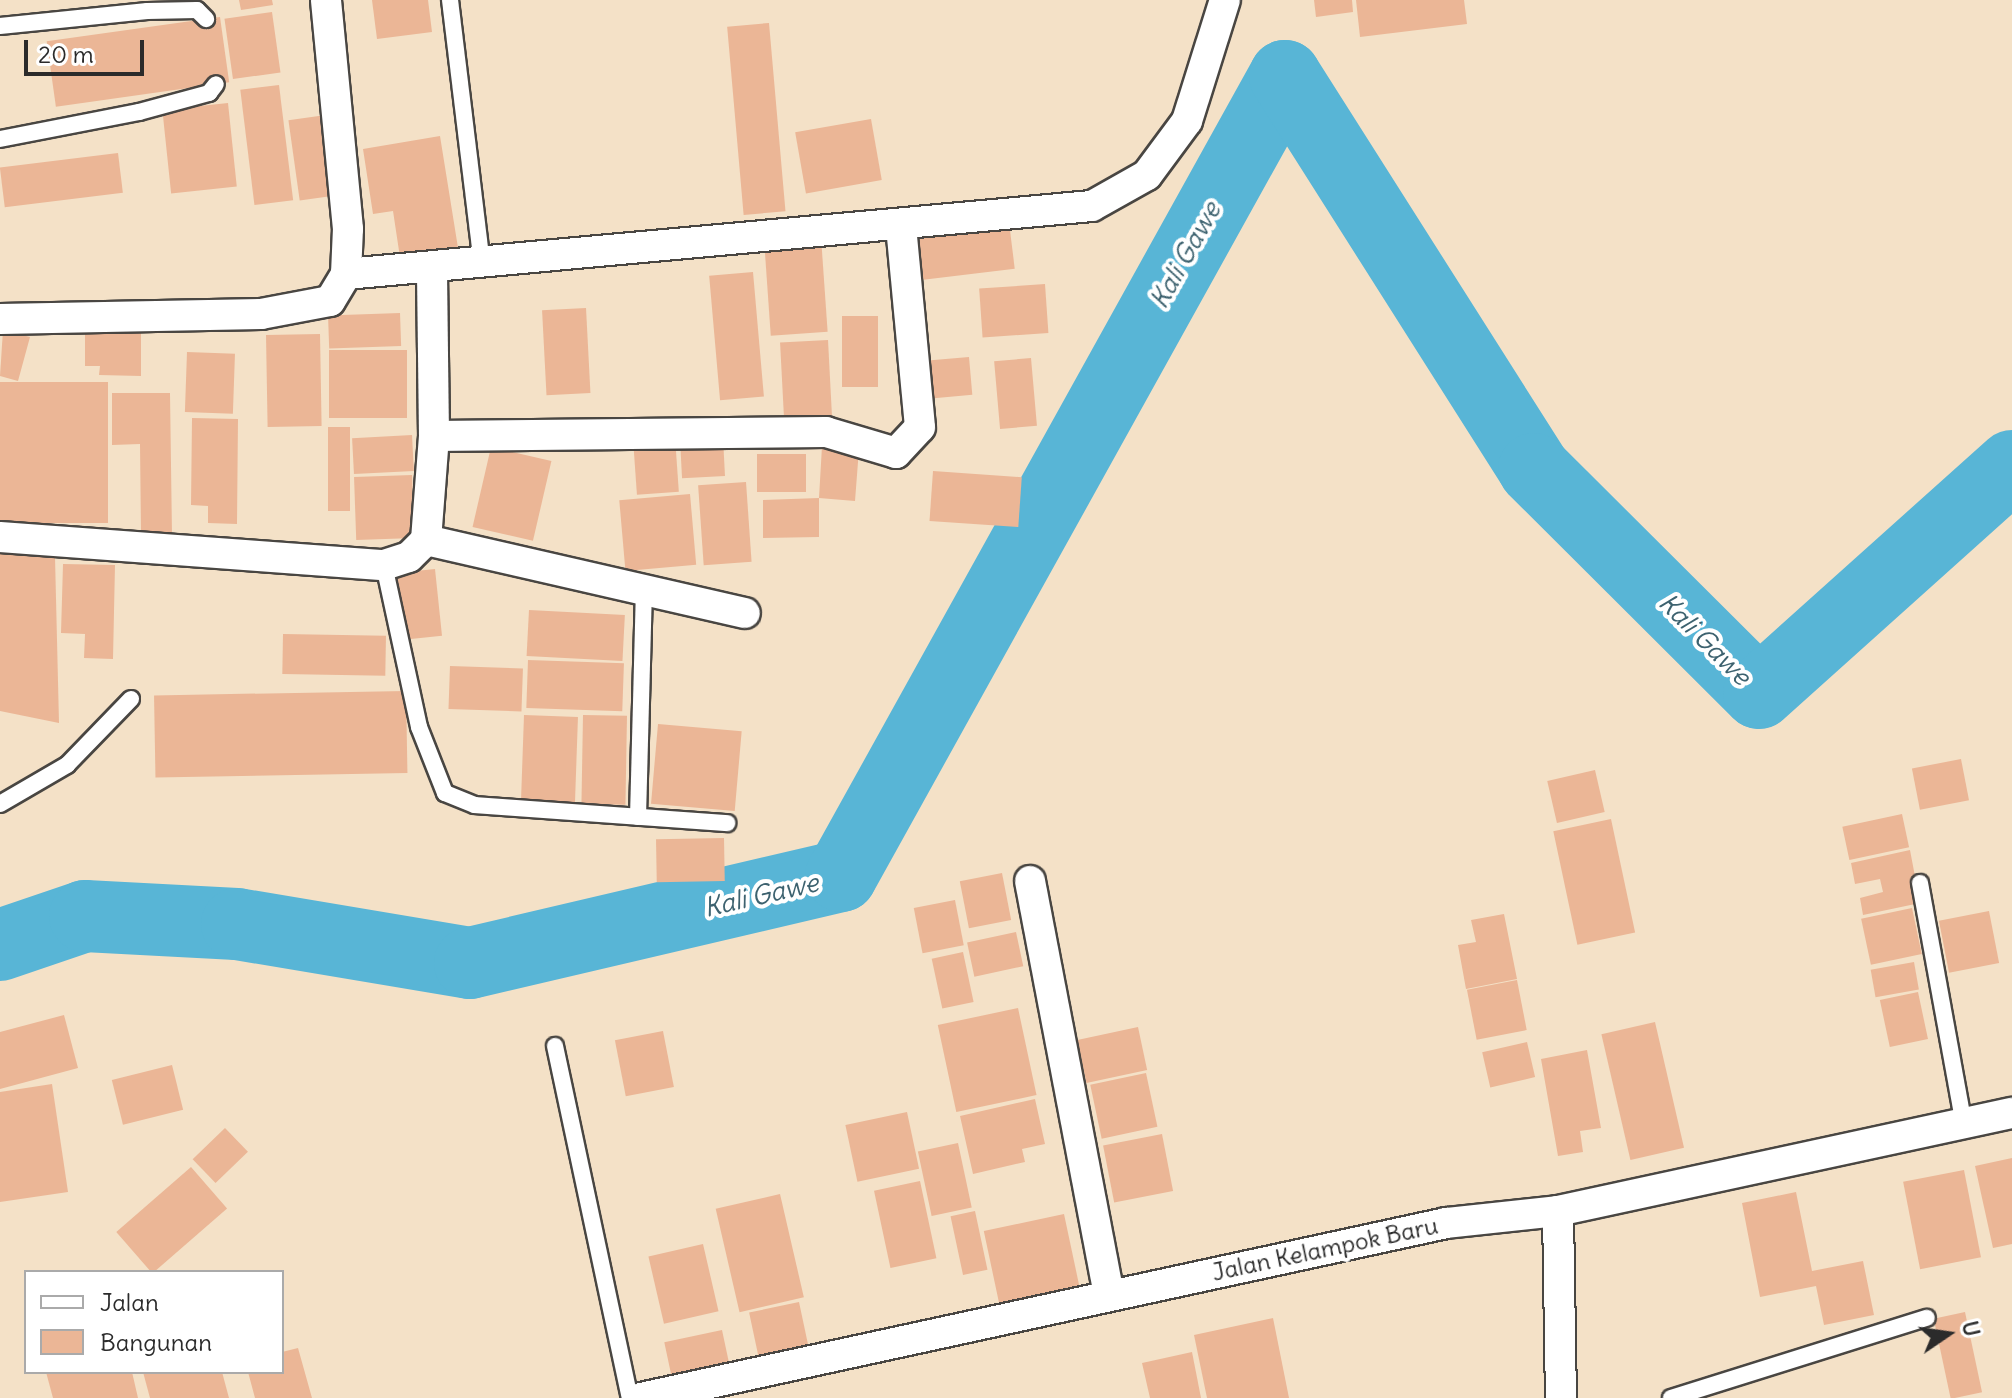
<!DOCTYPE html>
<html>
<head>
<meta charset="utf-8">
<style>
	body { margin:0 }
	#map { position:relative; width:2012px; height:1398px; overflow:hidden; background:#f4e1c7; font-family:Delius,sans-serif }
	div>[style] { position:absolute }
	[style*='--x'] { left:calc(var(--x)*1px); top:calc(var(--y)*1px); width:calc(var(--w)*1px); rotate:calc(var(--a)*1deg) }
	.river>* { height:72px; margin:-36px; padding:0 36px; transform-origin:36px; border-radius:36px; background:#58b5d6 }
	.building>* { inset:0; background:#ebb696; transform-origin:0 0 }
	.roads { filter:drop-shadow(2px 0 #494642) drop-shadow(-2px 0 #494642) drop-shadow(0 2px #494642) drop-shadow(0 -2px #494642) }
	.service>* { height:16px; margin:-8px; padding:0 8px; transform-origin:8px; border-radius:8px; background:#fff }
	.minor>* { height:30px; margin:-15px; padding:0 15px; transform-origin:15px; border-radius:15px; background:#fff }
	span { translate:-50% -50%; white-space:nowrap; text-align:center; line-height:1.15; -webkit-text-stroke:8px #fff; paint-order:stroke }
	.street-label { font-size:24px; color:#2b2b2b }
	.water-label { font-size:26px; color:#3d626f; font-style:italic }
	.legend { position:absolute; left:24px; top:1270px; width:260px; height:104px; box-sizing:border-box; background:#fff; border:2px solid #aaa; margin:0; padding:10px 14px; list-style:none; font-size:24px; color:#2b2b2b }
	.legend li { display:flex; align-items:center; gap:16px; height:40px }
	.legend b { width:40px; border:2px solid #aaa }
	.north { position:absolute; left:1908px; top:1294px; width:80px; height:80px; -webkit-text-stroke:6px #fff; paint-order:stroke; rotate:77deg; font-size:22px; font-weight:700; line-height:32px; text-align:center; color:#2b2b2b }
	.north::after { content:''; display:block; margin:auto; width:28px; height:36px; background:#2b2b2b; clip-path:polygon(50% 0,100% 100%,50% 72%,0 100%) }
	.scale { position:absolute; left:24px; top:40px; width:120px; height:36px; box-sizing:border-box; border:4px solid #2b2b2b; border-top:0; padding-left:10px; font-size:24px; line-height:28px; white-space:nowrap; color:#2b2b2b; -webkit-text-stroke:6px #fff; paint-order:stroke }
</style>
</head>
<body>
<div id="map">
	<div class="river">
		<i style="--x:0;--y:945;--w:90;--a:-18.8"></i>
		<i style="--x:85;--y:916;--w:152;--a:3"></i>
		<i style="--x:237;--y:924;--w:236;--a:9.5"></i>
		<i style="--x:470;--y:963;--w:381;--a:-13.2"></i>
		<i style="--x:841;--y:876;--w:915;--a:-60.97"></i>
		<i style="--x:1285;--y:76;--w:465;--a:57.6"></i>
		<i style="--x:1534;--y:469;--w:317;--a:44.9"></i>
		<i style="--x:1759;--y:693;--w:340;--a:-41.9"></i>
	</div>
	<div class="building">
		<i style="clip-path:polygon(239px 0,272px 0,273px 5px,241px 10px)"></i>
		<i style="clip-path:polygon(372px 0,428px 0,432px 32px,377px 39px)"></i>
		<i style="clip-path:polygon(1314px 0,1352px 0,1353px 12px,1316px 17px)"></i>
		<i style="clip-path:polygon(1356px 0,1464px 0,1467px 24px,1360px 37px)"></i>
		<i style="left:272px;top:12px;width:61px;height:48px;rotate:82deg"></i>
		<i style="left:220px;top:17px;width:66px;height:175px;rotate:82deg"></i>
		<i style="left:769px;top:23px;width:189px;height:42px;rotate:85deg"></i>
		<i style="left:279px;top:85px;width:116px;height:39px;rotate:83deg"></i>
		<i style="left:228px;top:103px;width:84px;height:66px;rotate:84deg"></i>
		<i style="left:333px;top:114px;width:81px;height:45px;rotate:82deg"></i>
		<i style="left:871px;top:119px;width:62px;height:77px;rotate:80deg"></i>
		<i style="clip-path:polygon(440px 136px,459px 254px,401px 264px,393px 211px,373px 214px,363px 149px)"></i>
		<i style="left:118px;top:153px;width:40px;height:119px;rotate:83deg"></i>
		<i style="left:1009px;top:222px;width:47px;height:92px;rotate:83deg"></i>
		<i style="left:821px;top:237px;width:95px;height:57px;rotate:86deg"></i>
		<i style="left:753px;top:272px;width:125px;height:44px;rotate:85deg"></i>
		<i style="left:1045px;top:284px;width:49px;height:66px;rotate:86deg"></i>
		<i style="left:586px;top:308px;width:85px;height:44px;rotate:87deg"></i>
		<i style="left:400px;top:313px;width:33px;height:72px;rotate:88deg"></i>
		<i style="left:842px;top:316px;width:36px;height:71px"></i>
		<i style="clip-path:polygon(141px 321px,141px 376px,99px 375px,100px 366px,85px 366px,85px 328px)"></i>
		<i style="clip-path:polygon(3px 330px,30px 337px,18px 381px,0 376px)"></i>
		<i style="left:320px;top:334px;width:92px;height:54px;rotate:89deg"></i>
		<i style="left:828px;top:340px;width:78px;height:48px;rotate:87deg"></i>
		<i style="left:329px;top:350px;width:78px;height:68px"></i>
		<i style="left:187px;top:352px;width:48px;height:60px;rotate:2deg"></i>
		<i style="left:969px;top:357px;width:38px;height:44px;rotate:85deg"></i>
		<i style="left:1031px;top:358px;width:68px;height:37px;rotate:85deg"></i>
		<i style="left:108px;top:382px;width:141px;height:108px;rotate:90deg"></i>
		<i style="clip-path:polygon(112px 393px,170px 393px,172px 535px,141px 535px,140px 444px,112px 445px)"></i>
		<i style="clip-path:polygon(192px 418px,238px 419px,237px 524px,208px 523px,208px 506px,191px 505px)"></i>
		<i style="left:328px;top:427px;width:22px;height:84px"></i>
		<i style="left:412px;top:435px;width:36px;height:60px;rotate:87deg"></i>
		<i style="left:675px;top:437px;width:55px;height:42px;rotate:86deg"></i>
		<i style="left:723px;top:438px;width:38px;height:43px;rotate:87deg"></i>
		<i style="clip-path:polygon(822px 446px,859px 449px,855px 501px,819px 498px,819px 537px,763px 538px,763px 500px,819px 498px)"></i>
		<i style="left:491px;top:447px;width:62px;height:82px;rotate:13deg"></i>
		<i style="left:757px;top:454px;width:49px;height:38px"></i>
		<i style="left:933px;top:471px;width:89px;height:50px;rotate:4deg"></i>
		<i style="left:412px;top:475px;width:63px;height:58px;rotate:88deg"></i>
		<i style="left:746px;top:482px;width:80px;height:48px;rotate:86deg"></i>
		<i style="left:690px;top:494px;width:71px;height:71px;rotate:85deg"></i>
		<i style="clip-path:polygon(0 551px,55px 557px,59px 723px,0 711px)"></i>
		<i style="clip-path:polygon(63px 564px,115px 565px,113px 659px,84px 658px,85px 634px,61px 633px)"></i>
		<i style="left:435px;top:569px;width:67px;height:41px;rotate:84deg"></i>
		<i style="left:529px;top:610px;width:96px;height:46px;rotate:3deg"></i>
		<i style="left:283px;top:634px;width:103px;height:40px;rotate:1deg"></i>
		<i style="left:528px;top:660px;width:96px;height:48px;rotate:2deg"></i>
		<i style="left:450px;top:666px;width:73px;height:43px;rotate:2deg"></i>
		<i style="left:406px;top:691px;width:82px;height:252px;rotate:89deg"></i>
		<i style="left:524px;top:715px;width:54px;height:89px;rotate:2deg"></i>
		<i style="left:583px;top:715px;width:44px;height:89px;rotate:1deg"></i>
		<i style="left:658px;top:724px;width:84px;height:80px;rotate:5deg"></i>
		<i style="left:1961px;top:759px;width:42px;height:50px;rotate:79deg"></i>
		<i style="left:1595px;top:770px;width:43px;height:49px;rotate:77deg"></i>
		<i style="left:1902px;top:814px;width:34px;height:61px;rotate:78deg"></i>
		<i style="left:1611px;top:819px;width:116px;height:59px;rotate:78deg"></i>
		<i style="left:724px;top:838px;width:43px;height:68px;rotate:89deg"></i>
		<i style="clip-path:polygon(1910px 850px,1920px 903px,1863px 915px,1860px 898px,1883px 892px,1880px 879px,1855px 884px,1851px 863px)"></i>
		<i style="left:1002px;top:873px;width:48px;height:43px;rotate:79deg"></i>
		<i style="left:955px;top:900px;width:46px;height:42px;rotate:79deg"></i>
		<i style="left:1912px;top:908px;width:47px;height:52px;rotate:78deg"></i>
		<i style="left:1989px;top:911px;width:53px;height:51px;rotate:79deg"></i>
		<i style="clip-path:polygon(1504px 914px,1517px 979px,1466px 989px,1458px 945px,1476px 942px,1471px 920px)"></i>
		<i style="left:1016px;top:932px;width:35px;height:50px;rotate:78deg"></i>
		<i style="left:963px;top:952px;width:51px;height:32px;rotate:78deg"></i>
		<i style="left:1914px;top:962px;width:28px;height:44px;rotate:80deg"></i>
		<i style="left:1517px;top:980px;width:51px;height:51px;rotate:79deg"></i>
		<i style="left:1918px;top:992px;width:48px;height:39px;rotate:78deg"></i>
		<i style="left:1018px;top:1008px;width:89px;height:82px;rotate:78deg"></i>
		<i style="clip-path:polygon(64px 1015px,78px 1068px,0 1089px,0 1032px)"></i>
		<i style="left:1655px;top:1022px;width:129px;height:55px;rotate:77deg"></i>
		<i style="left:1138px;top:1027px;width:44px;height:62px;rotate:78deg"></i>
		<i style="left:663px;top:1031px;width:57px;height:49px;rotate:79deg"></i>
		<i style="left:1527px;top:1042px;width:36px;height:46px;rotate:77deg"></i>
		<i style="clip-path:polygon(1587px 1050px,1601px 1128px,1580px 1131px,1583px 1152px,1558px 1156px,1541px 1059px)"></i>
		<i style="left:172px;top:1065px;width:46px;height:62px;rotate:76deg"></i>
		<i style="left:1146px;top:1073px;width:55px;height:57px;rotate:78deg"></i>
		<i style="clip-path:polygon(52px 1084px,68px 1192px,0 1202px,0 1092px)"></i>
		<i style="clip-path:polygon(1035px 1099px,1045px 1144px,1022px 1149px,1025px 1162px,973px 1174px,960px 1116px)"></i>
		<i style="left:907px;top:1112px;width:58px;height:63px;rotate:78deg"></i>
		<i style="left:225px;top:1128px;width:33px;height:45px;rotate:46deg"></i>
		<i style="left:1162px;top:1134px;width:58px;height:60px;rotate:79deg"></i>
		<i style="left:958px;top:1143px;width:66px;height:41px;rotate:78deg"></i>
		<i style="clip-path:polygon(2012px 1158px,2012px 1244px,1993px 1248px,1975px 1166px)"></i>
		<i style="left:191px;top:1167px;width:55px;height:99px;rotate:49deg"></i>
		<i style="left:1964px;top:1170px;width:89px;height:62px;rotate:79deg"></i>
		<i style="left:920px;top:1181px;width:79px;height:47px;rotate:78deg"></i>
		<i style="clip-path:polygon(1796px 1192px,1812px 1271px,1863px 1261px,1874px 1315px,1824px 1325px,1816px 1286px,1760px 1297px,1742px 1203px)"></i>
		<i style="left:780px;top:1194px;width:106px;height:66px;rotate:77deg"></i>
		<i style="left:975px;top:1211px;width:60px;height:25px;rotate:78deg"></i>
		<i style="left:1064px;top:1214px;width:74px;height:82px;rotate:78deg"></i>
		<i style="left:703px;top:1244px;width:69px;height:56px;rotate:77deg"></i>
		<i style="left:799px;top:1302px;width:47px;height:51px;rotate:78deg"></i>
		<i style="left:1965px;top:1312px;width:82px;height:32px;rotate:78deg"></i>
		<i style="clip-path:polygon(1273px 1318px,1289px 1398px,1207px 1398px,1194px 1335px)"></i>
		<i style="left:722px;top:1330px;width:43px;height:59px;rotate:78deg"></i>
		<i style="clip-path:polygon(298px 1348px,312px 1398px,255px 1398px,248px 1372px,282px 1372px,282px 1352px)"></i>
		<i style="clip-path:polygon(1192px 1352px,1201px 1398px,1150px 1398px,1142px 1363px)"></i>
		<i style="clip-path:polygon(46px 1372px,132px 1372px,138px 1398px,53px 1398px)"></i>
		<i style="clip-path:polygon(143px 1372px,222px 1372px,229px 1398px,150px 1398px)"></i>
	</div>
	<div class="roads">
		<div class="service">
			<i style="--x:450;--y:0;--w:267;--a:83.1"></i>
			<i style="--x:0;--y:26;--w:148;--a:-5.8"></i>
			<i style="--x:147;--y:11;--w:50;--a:-1.1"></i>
			<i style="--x:197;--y:10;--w:13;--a:45"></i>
			<i style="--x:0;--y:139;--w:142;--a:-11"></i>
			<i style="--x:139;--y:112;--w:73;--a:-15.2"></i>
			<i style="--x:209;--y:93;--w:11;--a:-52"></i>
			<i style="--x:384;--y:565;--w:166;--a:77.8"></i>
			<i style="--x:419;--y:727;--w:71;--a:68.5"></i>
			<i style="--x:445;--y:793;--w:32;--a:22"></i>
			<i style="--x:475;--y:805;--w:253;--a:4.1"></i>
			<i style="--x:0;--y:804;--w:78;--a:-30.2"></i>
			<i style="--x:67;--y:765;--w:92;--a:-45.9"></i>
			<i style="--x:638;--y:817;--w:227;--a:-88.5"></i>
			<i style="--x:1920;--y:883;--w:245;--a:79.7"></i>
			<i style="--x:555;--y:1046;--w:360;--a:78"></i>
			<i style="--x:1671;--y:1398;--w:268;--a:-17.4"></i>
		</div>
		<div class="minor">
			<i style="--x:346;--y:274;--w:749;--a:-5.21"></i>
			<i style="--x:1092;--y:206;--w:63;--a:-29.4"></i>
			<i style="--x:1147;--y:175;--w:67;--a:-53.5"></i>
			<i style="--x:1187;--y:121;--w:127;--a:-72.6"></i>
			<i style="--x:0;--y:319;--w:261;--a:-1.1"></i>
			<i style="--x:261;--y:314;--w:70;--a:-10.7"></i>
			<i style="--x:330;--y:301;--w:31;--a:-59"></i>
			<i style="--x:346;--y:274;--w:45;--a:-87.5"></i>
			<i style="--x:348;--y:229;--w:230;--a:-95.5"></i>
			<i style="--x:434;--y:436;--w:392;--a:-0.6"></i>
			<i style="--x:826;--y:432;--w:73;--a:16.7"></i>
			<i style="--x:896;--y:453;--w:35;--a:-47"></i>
			<i style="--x:920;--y:427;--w:203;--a:-95.4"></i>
			<i style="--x:0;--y:537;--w:385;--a:4.2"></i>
			<i style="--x:384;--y:565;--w:26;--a:-18"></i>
			<i style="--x:409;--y:557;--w:24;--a:-45"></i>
			<i style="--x:426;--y:540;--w:104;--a:-85.6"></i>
			<i style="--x:434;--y:436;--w:167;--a:-90.7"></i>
			<i style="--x:426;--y:540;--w:327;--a:12.9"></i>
			<i style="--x:1030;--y:881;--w:421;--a:79.2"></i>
			<i style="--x:1558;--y:1211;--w:187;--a:89.1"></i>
			<i style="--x:641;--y:1398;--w:824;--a:-12.26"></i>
			<i style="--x:1446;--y:1223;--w:113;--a:-6.1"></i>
			<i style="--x:1558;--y:1211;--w:464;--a:-12.2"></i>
		</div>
	</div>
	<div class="street-label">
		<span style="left:1325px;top:1249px;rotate:-12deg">Jalan Kelampok Baru</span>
	</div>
	<div class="water-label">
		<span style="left:1185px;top:255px;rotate:-61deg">Kali Gawe</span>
		<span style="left:1705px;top:639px;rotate:45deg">Kali Gawe</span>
		<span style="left:761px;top:895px;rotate:-13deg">Kali Gawe</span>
	</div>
	<ul class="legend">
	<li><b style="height:10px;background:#fff"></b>Jalan</li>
	<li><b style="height:22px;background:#ebb696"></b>Bangunan</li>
	</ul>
	<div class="north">U</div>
	<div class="scale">20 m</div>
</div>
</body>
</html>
